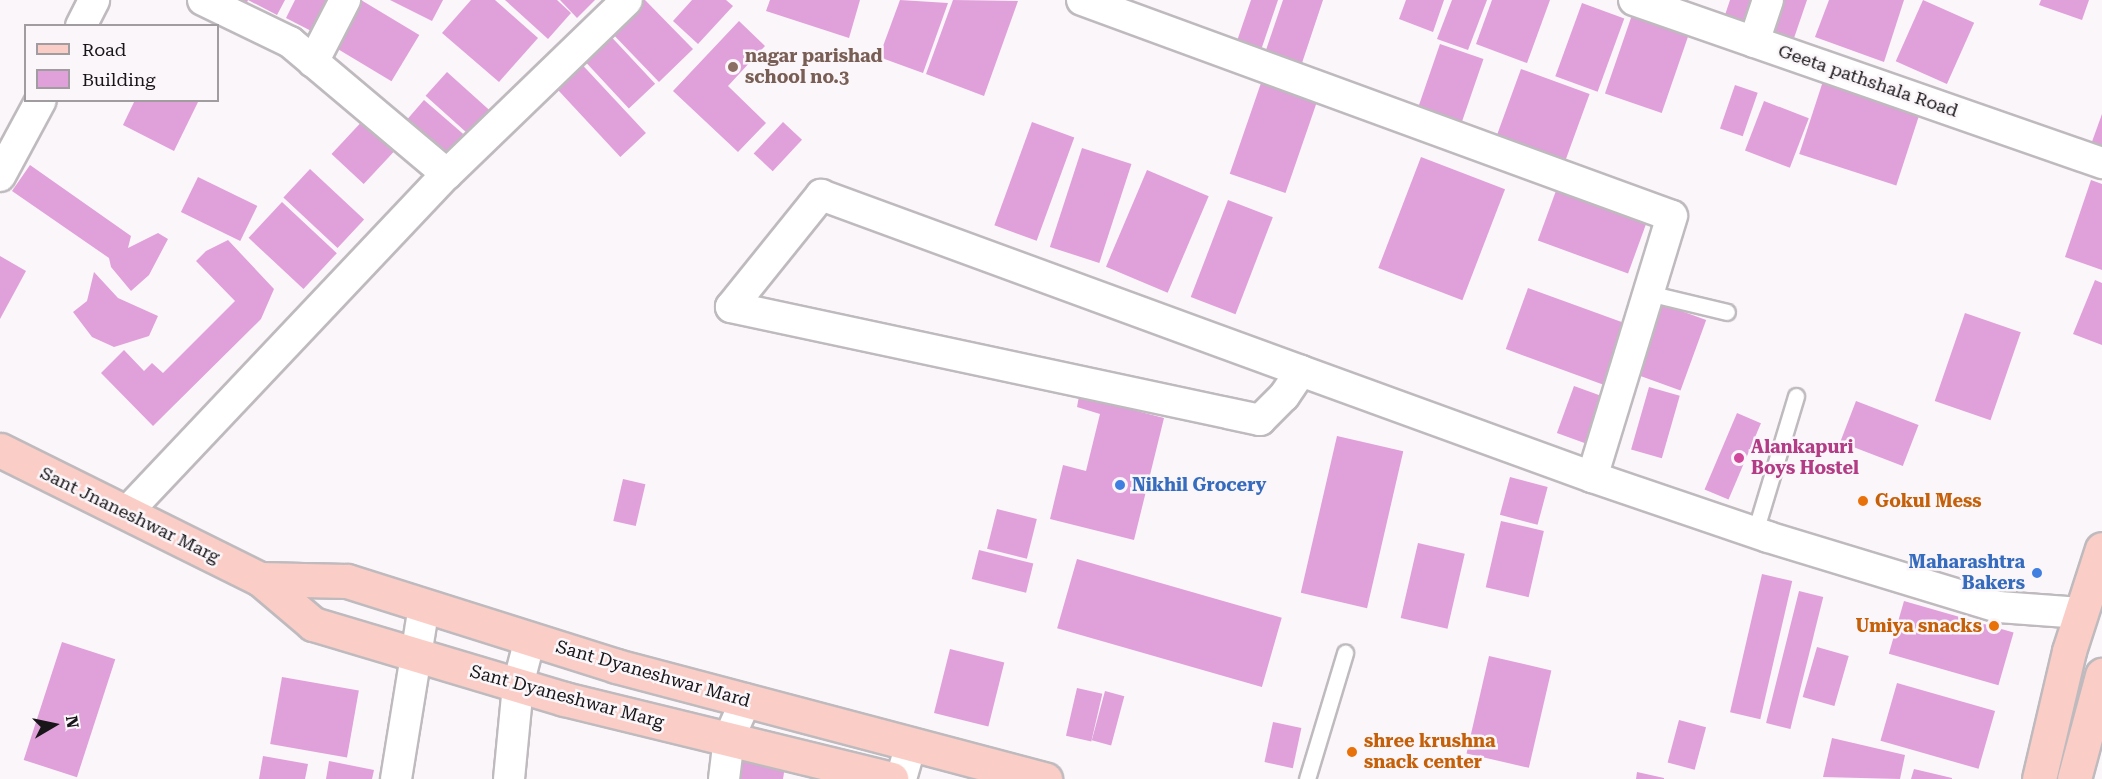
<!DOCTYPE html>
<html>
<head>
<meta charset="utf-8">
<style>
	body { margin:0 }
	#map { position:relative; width:2102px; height:779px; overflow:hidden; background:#fbf6fa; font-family:"Roboto Serif",serif }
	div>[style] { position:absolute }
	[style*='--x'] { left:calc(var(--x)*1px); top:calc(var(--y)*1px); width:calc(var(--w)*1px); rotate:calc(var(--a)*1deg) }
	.building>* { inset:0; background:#e0a0da; transform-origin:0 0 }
	.roads { filter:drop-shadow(2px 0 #bfbabe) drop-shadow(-2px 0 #bfbabe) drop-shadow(0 2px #bfbabe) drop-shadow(0 -2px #bfbabe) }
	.service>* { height:15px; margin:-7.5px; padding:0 7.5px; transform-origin:7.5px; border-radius:7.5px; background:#fff }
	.minor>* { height:30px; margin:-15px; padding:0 15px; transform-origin:15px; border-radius:15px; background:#fff }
	.primary>* { height:33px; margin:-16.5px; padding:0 16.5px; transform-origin:16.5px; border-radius:16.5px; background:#facec6 }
	.dots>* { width:16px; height:16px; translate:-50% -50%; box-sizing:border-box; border:3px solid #fbf6fa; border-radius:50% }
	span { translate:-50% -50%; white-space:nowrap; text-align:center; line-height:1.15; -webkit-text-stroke:5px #fbf6fa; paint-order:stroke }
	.education-label { font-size:18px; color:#785e54; font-weight:700 }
	.left { translate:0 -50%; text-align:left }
	.street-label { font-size:18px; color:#181618 }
	.hotel-label { font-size:18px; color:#b23c85; font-weight:700 }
	.shop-label { font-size:18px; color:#366cbe; font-weight:700 }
	.right { translate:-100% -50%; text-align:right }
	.food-label { font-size:18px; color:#c56008; font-weight:700 }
	.legend { position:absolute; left:24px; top:24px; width:195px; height:78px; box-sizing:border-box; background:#fbf6fa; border:2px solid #a09ca0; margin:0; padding:8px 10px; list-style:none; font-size:18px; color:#181618 }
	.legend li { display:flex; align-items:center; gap:12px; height:30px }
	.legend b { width:30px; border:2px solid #a09ca0 }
	.north { position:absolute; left:24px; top:695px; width:60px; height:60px; -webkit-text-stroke:4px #fbf6fa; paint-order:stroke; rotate:81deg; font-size:16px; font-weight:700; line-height:24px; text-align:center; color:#181618 }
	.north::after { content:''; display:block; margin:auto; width:21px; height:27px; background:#181618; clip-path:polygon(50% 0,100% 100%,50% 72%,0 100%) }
</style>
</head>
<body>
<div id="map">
	<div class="building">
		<i style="clip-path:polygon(232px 0,285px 0,277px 15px,248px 0,245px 7px)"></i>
		<i style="clip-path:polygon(295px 0,337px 0,319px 35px,286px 18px)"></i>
		<i style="left:361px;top:0;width:68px;height:54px;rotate:31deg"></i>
		<i style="clip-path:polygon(390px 0,443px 0,432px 21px)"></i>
		<i style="clip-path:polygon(471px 0,495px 0,538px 38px,499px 82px,442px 33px)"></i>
		<i style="clip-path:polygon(505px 0,557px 0,571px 13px,548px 39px)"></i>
		<i style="clip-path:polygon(560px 0,595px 0,577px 18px)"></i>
		<i style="clip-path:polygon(635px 0,645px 0,693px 49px,659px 82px,607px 28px)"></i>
		<i style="clip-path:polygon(692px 0,726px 0,733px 6px,698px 44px,673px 21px)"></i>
		<i style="clip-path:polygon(770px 0,860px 0,849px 38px,766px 11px)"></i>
		<i style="clip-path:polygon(900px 0,948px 3px,923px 73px,879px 57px)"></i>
		<i style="clip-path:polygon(953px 0,1018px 1px,984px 96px,926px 74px)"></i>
		<i style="clip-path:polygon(1251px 0,1278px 0,1261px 50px,1237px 41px)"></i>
		<i style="clip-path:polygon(1283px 0,1323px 0,1302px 63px,1266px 50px)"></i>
		<i style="clip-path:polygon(1406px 0,1444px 0,1433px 32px,1399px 19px)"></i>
		<i style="clip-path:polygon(1452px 0,1487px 0,1468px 50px,1437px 39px)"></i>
		<i style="clip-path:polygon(1492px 0,1550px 0,1527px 63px,1476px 44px)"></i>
		<i style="clip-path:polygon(1730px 0,1761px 0,1753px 25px,1725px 15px)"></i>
		<i style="clip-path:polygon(1776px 0,1807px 0,1793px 41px,1766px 31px)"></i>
		<i style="clip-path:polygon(1829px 0,1904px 0,1884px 62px,1815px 37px)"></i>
		<i style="left:1923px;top:0;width:56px;height:67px;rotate:24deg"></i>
		<i style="clip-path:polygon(2041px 0,2089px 0,2082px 20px,2039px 5px)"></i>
		<i style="left:1582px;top:3px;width:45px;height:78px;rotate:20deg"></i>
		<i style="left:1632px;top:15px;width:60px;height:83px;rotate:19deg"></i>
		<i style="clip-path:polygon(739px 21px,765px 46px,728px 86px,766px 123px,738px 152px,673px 91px)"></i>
		<i style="left:604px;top:29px;width:75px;height:36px;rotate:47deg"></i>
		<i style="left:1440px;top:44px;width:46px;height:70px;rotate:19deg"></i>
		<i style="left:575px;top:57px;width:104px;height:35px;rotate:47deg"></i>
		<i style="left:1521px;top:69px;width:73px;height:75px;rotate:20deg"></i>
		<i style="left:447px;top:72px;width:61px;height:32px;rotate:42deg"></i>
		<i style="left:1824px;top:78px;width:102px;height:80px;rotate:18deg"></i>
		<i style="left:1261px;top:83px;width:59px;height:96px;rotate:19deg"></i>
		<i style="left:1735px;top:85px;width:24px;height:46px;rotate:19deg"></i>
		<i style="clip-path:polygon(135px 100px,199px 100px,174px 151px,123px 125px)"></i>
		<i style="left:424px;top:100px;width:52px;height:29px;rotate:41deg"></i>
		<i style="left:1764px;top:101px;width:48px;height:53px;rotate:21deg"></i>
		<i style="clip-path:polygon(2102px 114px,2102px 155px,2089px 150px)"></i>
		<i style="left:367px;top:116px;width:44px;height:52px;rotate:43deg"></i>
		<i style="left:783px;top:122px;width:26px;height:43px;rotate:43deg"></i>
		<i style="left:1032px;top:122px;width:45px;height:110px;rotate:20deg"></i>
		<i style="left:1082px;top:148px;width:52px;height:104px;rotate:18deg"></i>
		<i style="left:1421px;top:157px;width:90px;height:119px;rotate:21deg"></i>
		<i style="clip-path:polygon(30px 165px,131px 236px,128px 248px,158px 233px,168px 239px,149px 275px,131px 291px,111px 267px,109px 258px,12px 191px)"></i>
		<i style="left:310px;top:169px;width:74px;height:39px;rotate:43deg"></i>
		<i style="left:1147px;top:170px;width:67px;height:105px;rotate:23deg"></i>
		<i style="left:198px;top:177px;width:66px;height:39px;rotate:26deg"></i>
		<i style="clip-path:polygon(2091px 180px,2102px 184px,2102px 270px,2065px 257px)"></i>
		<i style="left:1557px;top:188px;width:96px;height:56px;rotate:20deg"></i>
		<i style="left:1228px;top:200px;width:48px;height:104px;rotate:21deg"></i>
		<i style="left:282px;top:202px;width:75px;height:49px;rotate:43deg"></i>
		<i style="clip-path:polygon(228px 240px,274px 289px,261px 319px,153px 426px,101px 373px,124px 350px,144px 371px,152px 363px,163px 373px,235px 301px,196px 261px,206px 251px)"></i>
		<i style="clip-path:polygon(0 256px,26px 271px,0 319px)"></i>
		<i style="clip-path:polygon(94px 272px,118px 298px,158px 316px,149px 336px,114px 347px,92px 337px,73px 312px,87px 301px)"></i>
		<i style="clip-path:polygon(2095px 280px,2102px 283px,2102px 345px,2073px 334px)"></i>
		<i style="left:1528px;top:288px;width:104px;height:65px;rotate:20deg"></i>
		<i style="left:1662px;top:304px;width:47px;height:75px;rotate:20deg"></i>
		<i style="left:1965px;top:313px;width:59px;height:93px;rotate:19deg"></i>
		<i style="left:1574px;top:386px;width:33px;height:50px;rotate:20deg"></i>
		<i style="left:1649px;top:387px;width:32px;height:65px;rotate:16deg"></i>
		<i style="clip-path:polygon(1079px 396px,1164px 418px,1134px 540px,1050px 519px,1063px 465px,1086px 471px,1100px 414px,1077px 407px)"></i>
		<i style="left:1856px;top:401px;width:67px;height:44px;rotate:21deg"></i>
		<i style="left:1737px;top:413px;width:26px;height:83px;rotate:23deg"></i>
		<i style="left:1337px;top:436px;width:68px;height:161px;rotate:13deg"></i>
		<i style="left:1510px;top:477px;width:39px;height:39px;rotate:15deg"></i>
		<i style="left:623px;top:479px;width:23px;height:43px;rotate:13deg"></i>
		<i style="left:997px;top:509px;width:41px;height:41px;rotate:14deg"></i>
		<i style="left:1501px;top:521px;width:44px;height:68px;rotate:13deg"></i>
		<i style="left:1418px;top:543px;width:48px;height:77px;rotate:13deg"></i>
		<i style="left:979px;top:550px;width:56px;height:30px;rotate:14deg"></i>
		<i style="left:1077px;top:559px;width:213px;height:72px;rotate:16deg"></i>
		<i style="left:1762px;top:574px;width:31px;height:142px;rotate:13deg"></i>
		<i style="left:1799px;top:591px;width:25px;height:136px;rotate:14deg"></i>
		<i style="left:1904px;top:601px;width:114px;height:55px;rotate:16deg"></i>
		<i style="left:62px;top:642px;width:56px;height:124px;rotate:18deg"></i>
		<i style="left:1817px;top:647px;width:33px;height:52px;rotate:16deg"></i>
		<i style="left:950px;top:649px;width:56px;height:66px;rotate:14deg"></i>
		<i style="left:1489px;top:656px;width:64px;height:100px;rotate:13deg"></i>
		<i style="left:282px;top:677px;width:78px;height:68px;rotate:10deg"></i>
		<i style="left:1897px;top:683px;width:102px;height:60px;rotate:16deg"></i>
		<i style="left:1077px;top:688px;width:26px;height:49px;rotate:13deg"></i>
		<i style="left:1105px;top:691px;width:20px;height:51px;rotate:15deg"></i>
		<i style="left:1679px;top:720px;width:28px;height:44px;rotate:15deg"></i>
		<i style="left:1273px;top:722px;width:29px;height:41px;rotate:12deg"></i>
		<i style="clip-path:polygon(1832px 738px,1905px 755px,1900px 779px,1823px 777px)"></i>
		<i style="clip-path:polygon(733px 752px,786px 760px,783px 779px,729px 779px)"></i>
		<i style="clip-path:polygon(263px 756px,308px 764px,305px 779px,259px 779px)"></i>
		<i style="clip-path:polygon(329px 761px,374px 770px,372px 779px,326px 779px)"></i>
		<i style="clip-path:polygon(1914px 769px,1952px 778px,1952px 779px,1911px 779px)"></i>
		<i style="clip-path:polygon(1637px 772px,1664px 778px,1664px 779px,1636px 779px)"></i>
	</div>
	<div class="roads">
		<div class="service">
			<i style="--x:1648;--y:293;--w:81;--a:13.5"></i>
			<i style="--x:1755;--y:532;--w:142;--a:-73.2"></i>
			<i style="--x:1307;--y:779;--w:132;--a:-73.2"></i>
		</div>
		<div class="minor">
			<i style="--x:203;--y:0;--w:97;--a:25.8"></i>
			<i style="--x:290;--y:42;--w:205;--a:40.1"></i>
			<i style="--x:1082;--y:0;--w:628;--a:20.11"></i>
			<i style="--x:1672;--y:216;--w:273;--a:107"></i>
			<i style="--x:1634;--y:0;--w:496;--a:19.2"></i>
			<i style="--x:81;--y:26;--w:29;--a:-63"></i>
			<i style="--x:1754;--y:42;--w:44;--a:-71.6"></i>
			<i style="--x:313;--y:62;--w:70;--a:-62.7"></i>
			<i style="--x:0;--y:176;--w:86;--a:-61.7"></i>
			<i style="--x:1301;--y:371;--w:30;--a:124"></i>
			<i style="--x:1284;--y:396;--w:34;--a:135"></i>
			<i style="--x:1260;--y:420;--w:541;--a:-167.94"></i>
			<i style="--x:731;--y:307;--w:144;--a:-51.2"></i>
			<i style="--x:821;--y:195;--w:511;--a:20.14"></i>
			<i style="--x:1301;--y:371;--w:310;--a:20"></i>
			<i style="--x:1592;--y:477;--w:186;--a:18.8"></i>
			<i style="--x:1768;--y:537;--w:241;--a:16.9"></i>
			<i style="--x:1999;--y:607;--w:82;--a:4.2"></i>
			<i style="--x:126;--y:513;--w:467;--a:-46.6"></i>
			<i style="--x:447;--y:174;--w:250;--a:-44"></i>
			<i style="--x:396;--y:779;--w:174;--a:-80.8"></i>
			<i style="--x:509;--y:779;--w:94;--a:-84.5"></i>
			<i style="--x:518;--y:685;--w:48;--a:-75.4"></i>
			<i style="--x:724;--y:779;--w:41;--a:-83"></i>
			<i style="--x:729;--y:738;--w:42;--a:-65.9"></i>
			<i style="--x:901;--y:779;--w:35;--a:-74"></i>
		</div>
		<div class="primary">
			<i style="--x:0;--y:450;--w:290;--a:26.4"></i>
			<i style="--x:260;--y:579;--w:70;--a:40.3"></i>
			<i style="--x:313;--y:624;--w:262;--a:16.6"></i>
			<i style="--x:564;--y:699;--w:337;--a:13.7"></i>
			<i style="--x:260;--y:579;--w:87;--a:1.3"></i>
			<i style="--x:347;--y:581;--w:282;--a:17.5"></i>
			<i style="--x:616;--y:666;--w:444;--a:14.8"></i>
			<i style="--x:2039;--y:779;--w:131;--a:-76.8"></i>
			<i style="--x:2069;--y:651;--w:107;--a:-72.1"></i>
			<i style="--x:2074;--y:779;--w:108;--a:-74.9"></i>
		</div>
	</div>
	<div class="dots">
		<i style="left:733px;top:67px;background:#8d6e63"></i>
		<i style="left:1739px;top:458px;background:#d1479c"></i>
		<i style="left:1120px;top:485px;background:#3f7fe0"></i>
		<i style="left:1863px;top:501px;background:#e8710a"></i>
		<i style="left:2037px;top:573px;background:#3f7fe0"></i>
		<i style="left:1994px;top:626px;background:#e8710a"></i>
		<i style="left:1352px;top:752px;background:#e8710a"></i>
	</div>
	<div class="education-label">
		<span class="left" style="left:745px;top:67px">nagar parishad<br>school no.3</span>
	</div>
	<div class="street-label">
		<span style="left:1868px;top:81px;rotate:19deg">Geeta pathshala Road</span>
		<span style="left:130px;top:515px;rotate:26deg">Sant Jnaneshwar Marg</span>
		<span style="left:653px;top:674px;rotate:16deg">Sant Dyaneshwar Mard</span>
		<span style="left:567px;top:697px;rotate:15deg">Sant Dyaneshwar Marg</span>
	</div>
	<div class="hotel-label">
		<span class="left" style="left:1751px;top:458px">Alankapuri<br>Boys Hostel</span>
	</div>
	<div class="shop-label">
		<span class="left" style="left:1132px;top:485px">Nikhil Grocery</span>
		<span class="right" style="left:2025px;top:573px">Maharashtra<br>Bakers</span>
	</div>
	<div class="food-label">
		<span class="left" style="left:1875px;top:501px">Gokul Mess</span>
		<span class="right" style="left:1982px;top:626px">Umiya snacks</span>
		<span class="left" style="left:1364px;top:752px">shree krushna<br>snack center</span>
	</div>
	<ul class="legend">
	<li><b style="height:8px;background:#facec6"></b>Road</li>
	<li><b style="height:16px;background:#e0a0da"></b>Building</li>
	</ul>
	<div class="north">N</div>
</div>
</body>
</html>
